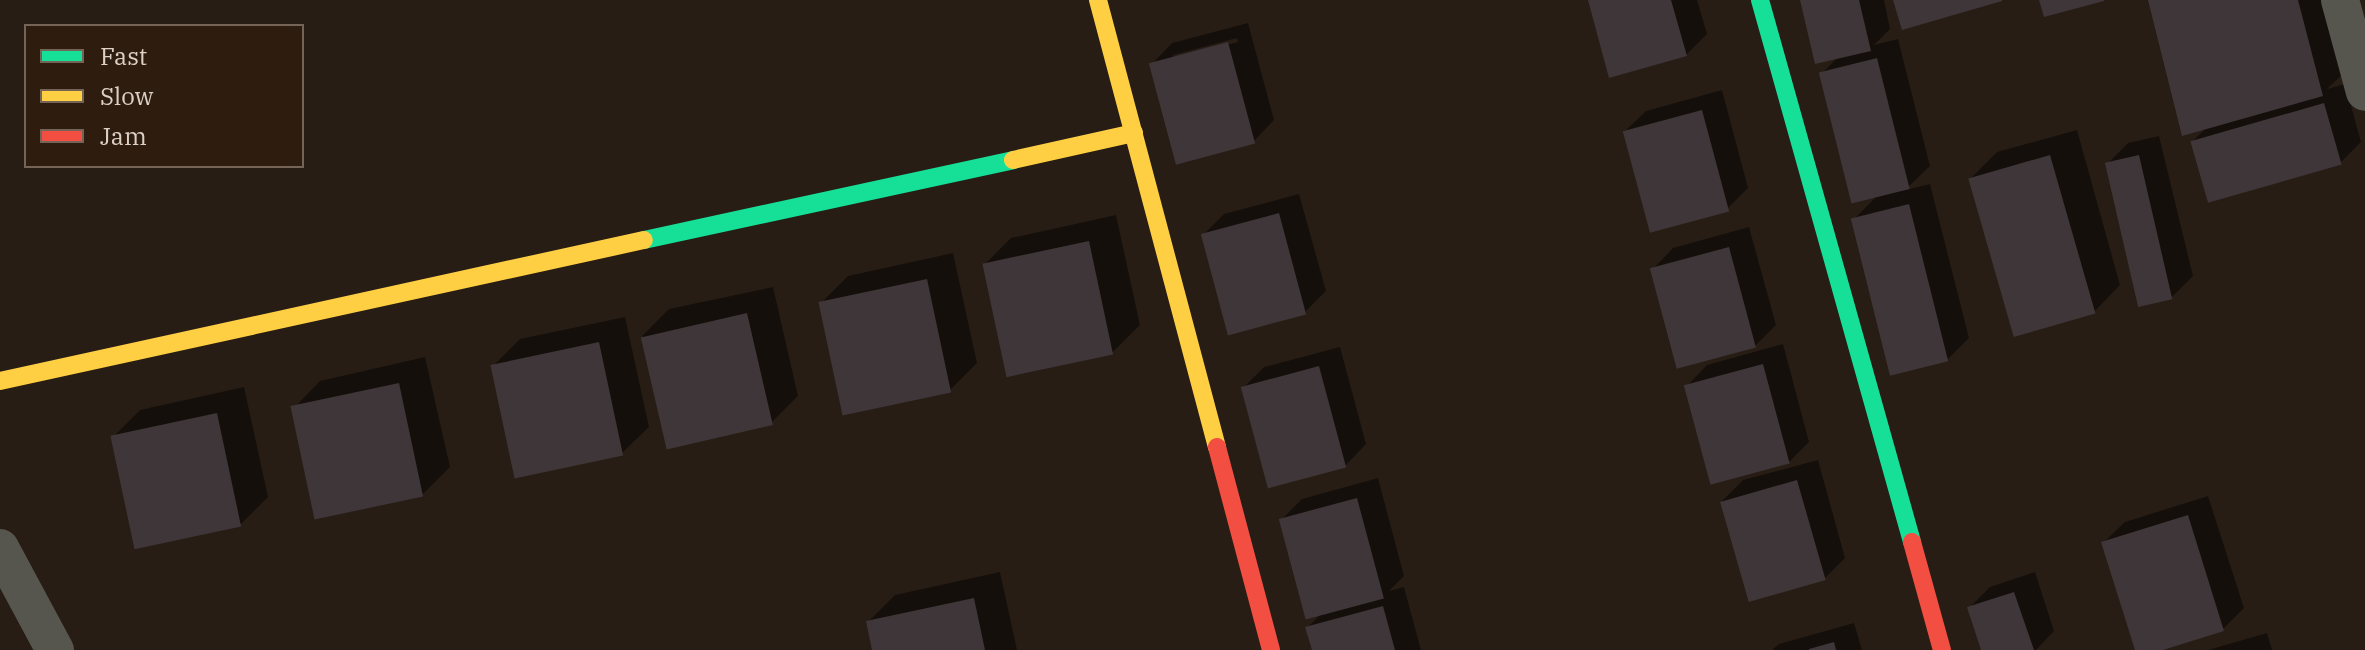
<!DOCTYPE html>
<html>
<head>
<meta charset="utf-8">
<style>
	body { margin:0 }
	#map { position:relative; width:2365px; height:650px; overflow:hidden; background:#271d15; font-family:"IBM Plex Serif",serif }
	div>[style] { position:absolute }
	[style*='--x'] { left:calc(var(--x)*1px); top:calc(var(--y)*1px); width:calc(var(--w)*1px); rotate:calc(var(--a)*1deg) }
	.shadow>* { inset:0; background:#0007 }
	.building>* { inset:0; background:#3e3638; transform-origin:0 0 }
	.street>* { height:38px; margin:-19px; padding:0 19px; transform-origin:19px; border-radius:19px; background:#56564f }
	.fast>* { height:18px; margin:-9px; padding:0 9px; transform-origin:9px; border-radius:9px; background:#16e098 }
	.slow>* { height:18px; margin:-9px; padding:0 9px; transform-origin:9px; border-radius:9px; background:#ffcf43 }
	.jam>* { height:18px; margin:-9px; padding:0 9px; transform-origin:9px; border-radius:9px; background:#f24e42 }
	span { translate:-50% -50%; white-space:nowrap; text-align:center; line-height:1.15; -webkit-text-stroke:8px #2e1c0e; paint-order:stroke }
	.legend { position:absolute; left:24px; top:24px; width:280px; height:144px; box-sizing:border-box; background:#2e1c0e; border:2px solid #746458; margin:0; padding:10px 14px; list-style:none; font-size:24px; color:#ddd0c7 }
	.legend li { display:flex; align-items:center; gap:16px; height:40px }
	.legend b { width:40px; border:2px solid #746458 }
</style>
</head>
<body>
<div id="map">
	<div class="shadow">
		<i style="clip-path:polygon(1590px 0,1697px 0,1707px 34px,1686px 55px)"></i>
		<i style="clip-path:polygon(1802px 0,1884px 0,1890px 29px,1874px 45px,1898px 39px,1930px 166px,1905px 190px,1930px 184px,1969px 338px,1948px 359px,1854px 219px,1878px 195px,1821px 74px,1838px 57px)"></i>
		<i style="clip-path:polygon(2150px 0,2331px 0,2349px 68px,2327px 89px,2345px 84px,2361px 142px,2341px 162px,2192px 142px,2207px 127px)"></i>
		<i style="clip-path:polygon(evenodd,1248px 23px,1274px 120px,1254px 141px,1152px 64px,1172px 43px,1248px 23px,1237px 38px,1238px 42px,1173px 59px,1173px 55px,1237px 38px)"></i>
		<i style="clip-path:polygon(1722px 90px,1748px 188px,1727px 209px,1625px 131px,1646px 111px)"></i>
		<i style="clip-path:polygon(2077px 130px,2120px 285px,2094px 312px,1970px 179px,1997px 152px)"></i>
		<i style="clip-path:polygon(2159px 136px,2193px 276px,2172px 297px,2107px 164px,2128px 143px)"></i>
		<i style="clip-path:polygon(1299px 194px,1326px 291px,1305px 312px,1203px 235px,1224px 214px)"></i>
		<i style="clip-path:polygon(1116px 215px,1140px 325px,1113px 352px,984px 265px,1011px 238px)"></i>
		<i style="clip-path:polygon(1749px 227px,1776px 325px,1755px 346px,1653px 269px,1673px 248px)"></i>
		<i style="clip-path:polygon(953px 253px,977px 363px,950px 390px,821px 303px,848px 276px)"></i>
		<i style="clip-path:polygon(773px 287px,798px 396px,771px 423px,642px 336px,669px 309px)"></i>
		<i style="clip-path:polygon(625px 317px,649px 427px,622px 453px,493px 366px,520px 339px)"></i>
		<i style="clip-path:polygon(1783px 344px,1809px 442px,1788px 463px,1687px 386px,1707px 365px)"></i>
		<i style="clip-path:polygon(1340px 347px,1366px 444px,1346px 465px,1243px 388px,1264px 367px)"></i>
		<i style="clip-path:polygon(425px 357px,450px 467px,423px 494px,294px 408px,320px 381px)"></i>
		<i style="clip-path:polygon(244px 387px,268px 497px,241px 524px,113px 437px,140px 410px)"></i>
		<i style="clip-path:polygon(1818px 460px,1845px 558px,1824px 579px,1722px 501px,1743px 480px)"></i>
		<i style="clip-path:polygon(1378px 478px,1404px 576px,1389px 591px,1404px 587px,1421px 650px,1314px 650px,1308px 627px,1322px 613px,1281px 520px,1302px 499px)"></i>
		<i style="clip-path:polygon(2208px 496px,2244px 608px,2223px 629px,2137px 650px,2104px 542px,2125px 522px)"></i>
		<i style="clip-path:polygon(1000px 572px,1017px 650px,874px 650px,868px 622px,895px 595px)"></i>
		<i style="clip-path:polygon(2035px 572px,2054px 631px,2036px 650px,1983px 650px,1969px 608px,1990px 587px)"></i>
		<i style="clip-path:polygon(1854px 623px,1862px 650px,1772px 650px,1779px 644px)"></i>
		<i style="clip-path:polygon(2267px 633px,2272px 650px,2208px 650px)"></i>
	</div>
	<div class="building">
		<i style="clip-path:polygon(1588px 0,1671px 0,1687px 56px,1609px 78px)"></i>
		<i style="clip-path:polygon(1800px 0,1859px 0,1871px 51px,1815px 64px)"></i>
		<i style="clip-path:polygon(1893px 0,2002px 0,2002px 1px,1902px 30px)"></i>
		<i style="clip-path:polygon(2039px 0,2104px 0,2104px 1px,2044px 17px)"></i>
		<i style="clip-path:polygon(2148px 0,2298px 0,2323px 96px,2182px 136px)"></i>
		<i style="left:1228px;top:42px;width:105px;height:82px;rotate:75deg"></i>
		<i style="left:1877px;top:58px;width:135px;height:60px;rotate:76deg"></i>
		<i style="left:2324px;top:103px;width:64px;height:139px;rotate:74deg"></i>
		<i style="left:1702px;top:110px;width:105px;height:82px;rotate:75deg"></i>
		<i style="left:2050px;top:155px;width:165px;height:85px;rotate:74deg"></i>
		<i style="left:2139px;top:155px;width:148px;height:35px;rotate:77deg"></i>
		<i style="left:1909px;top:204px;width:162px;height:60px;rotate:76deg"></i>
		<i style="left:1279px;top:213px;width:105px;height:81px;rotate:75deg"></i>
		<i style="left:1089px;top:241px;width:116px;height:109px;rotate:78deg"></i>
		<i style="left:1729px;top:247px;width:104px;height:82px;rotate:75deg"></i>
		<i style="left:927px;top:279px;width:116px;height:111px;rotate:78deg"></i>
		<i style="left:747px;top:313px;width:115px;height:109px;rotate:77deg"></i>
		<i style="left:599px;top:342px;width:116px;height:111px;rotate:78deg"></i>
		<i style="left:1763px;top:364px;width:103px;height:82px;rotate:75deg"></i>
		<i style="left:1319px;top:366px;width:105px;height:81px;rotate:75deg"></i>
		<i style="left:399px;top:383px;width:116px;height:111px;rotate:78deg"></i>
		<i style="left:217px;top:413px;width:116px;height:109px;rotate:78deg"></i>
		<i style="left:1797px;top:480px;width:104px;height:80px;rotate:74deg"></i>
		<i style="left:1357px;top:498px;width:104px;height:81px;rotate:75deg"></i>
		<i style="clip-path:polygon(2188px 515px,2224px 631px,2163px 650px,2135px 650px,2101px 542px)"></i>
		<i style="clip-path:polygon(2014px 592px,2034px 650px,1981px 650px,1967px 607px)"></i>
		<i style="clip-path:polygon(974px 598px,985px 650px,872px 650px,866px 621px)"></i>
		<i style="clip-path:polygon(1383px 606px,1395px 650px,1312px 650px,1305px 627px)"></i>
		<i style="clip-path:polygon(1834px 642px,1836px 650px,1809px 650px,1809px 649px)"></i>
	</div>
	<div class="street">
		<i style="--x:2340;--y:0;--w:95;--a:74.8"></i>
		<i style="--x:0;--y:548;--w:116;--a:61.7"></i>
	</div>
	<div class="fast">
		<i style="--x:1760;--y:0;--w:563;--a:74.33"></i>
		<i style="--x:644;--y:240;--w:378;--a:-12.2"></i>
	</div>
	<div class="slow">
		<i style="--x:1098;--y:0;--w:463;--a:75.1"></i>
		<i style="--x:1013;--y:160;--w:124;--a:-12.6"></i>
		<i style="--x:0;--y:381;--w:659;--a:-12.35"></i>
	</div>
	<div class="jam">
		<i style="--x:1217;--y:447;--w:210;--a:75.1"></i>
		<i style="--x:1912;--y:542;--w:112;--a:74.5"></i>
	</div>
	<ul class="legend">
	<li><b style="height:10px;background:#16e098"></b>Fast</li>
	<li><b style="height:10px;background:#ffcf43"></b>Slow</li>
	<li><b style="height:10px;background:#f24e42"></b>Jam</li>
	</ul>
</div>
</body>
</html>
